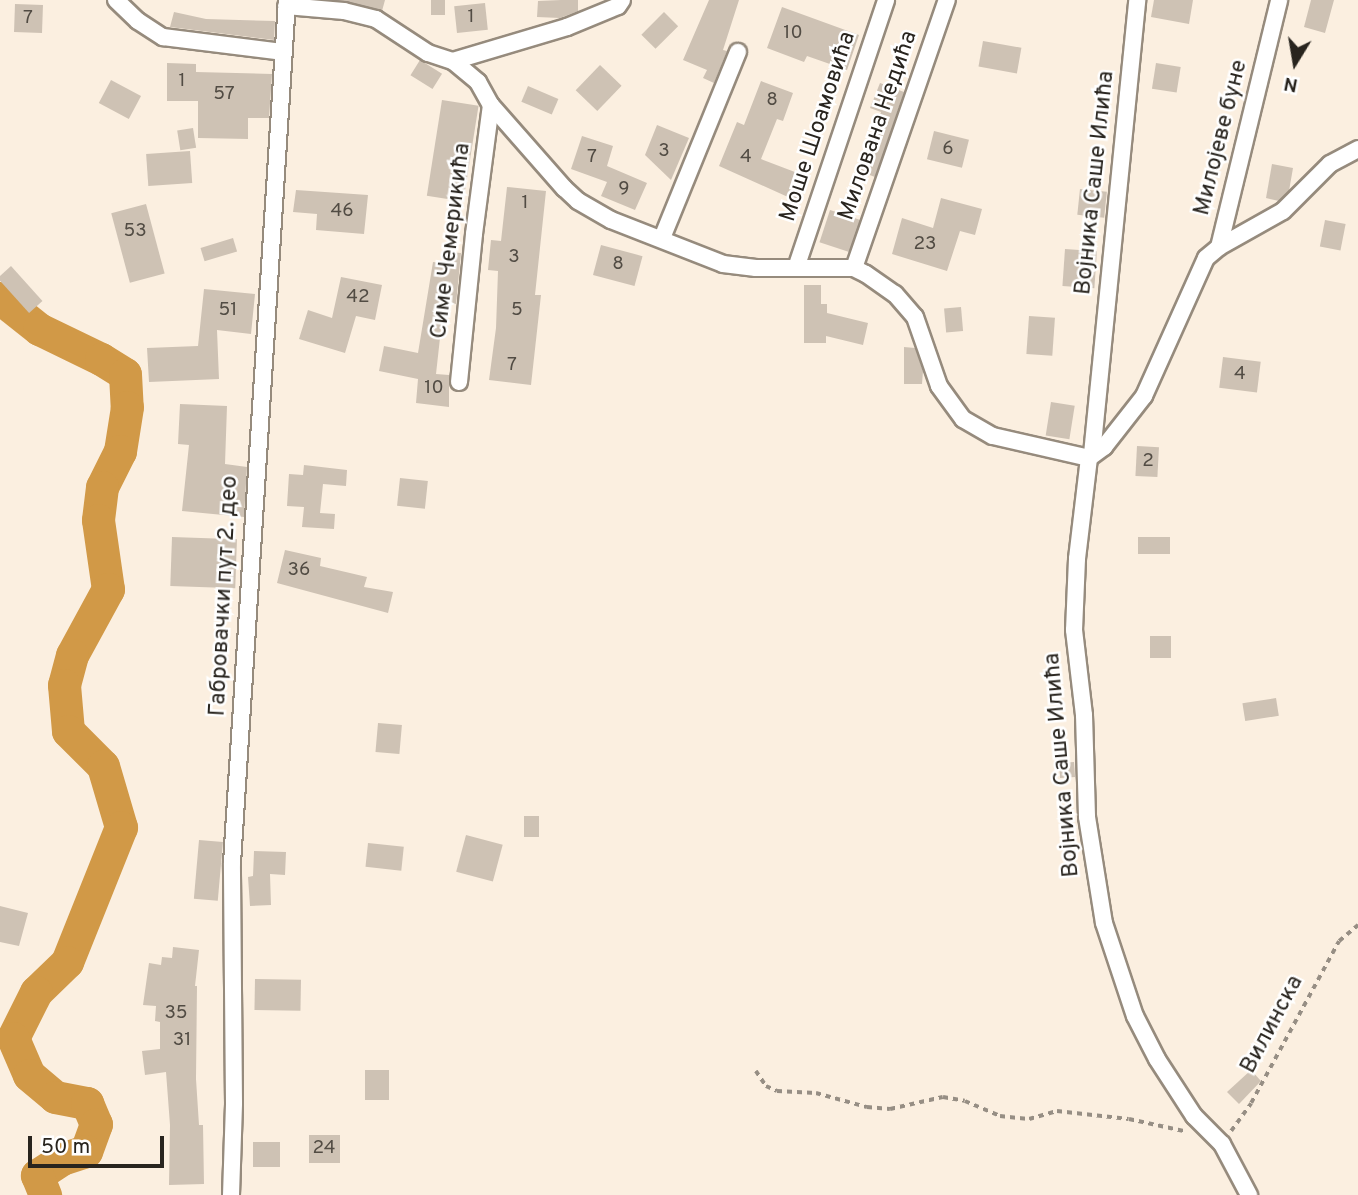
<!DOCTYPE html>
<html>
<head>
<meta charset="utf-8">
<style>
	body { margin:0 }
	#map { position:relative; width:1358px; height:1195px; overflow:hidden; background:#fbefe0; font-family:Overpass,sans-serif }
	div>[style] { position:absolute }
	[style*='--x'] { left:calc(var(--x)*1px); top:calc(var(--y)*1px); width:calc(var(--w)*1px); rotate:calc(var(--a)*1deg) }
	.river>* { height:33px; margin:-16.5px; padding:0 16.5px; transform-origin:16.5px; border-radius:16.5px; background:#d19947 }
	.building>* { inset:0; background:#cec2b4; transform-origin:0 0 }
	.path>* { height:3.5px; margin-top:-1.75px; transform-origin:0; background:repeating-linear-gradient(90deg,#968e84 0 5px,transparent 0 10px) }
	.roads { filter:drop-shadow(2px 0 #968b7d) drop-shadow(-2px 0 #968b7d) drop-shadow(0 2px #968b7d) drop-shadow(0 -2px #968b7d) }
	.minor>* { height:16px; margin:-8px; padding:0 8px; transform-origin:8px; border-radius:8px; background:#fff }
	span { translate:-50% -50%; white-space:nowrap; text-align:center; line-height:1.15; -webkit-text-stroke:5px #fff; paint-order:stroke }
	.number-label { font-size:19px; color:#524c44 }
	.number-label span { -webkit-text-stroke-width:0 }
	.street-label { font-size:23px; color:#28241e }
	.north { position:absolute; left:1260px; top:28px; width:70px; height:70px; -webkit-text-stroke:5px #fff; paint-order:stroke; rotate:191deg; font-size:19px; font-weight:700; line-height:28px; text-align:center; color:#28241e }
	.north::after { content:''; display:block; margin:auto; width:24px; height:32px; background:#28241e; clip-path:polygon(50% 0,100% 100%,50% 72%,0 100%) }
	.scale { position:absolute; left:28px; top:1136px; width:136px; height:32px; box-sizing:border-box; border:4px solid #28241e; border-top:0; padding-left:9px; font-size:21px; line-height:24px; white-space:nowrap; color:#28241e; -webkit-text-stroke:5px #fff; paint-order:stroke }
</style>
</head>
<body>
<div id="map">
	<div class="river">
		<i style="--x:0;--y:298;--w:50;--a:38.5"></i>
		<i style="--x:39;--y:329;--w:69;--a:25.8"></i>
		<i style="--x:101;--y:359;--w:28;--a:32"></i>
		<i style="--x:125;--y:374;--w:33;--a:87"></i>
		<i style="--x:127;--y:407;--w:45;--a:99"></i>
		<i style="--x:120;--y:451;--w:40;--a:116.6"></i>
		<i style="--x:102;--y:487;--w:33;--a:97"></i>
		<i style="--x:98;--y:520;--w:70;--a:81.8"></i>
		<i style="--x:108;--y:589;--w:75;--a:118.6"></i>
		<i style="--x:72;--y:655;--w:31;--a:105"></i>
		<i style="--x:64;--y:685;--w:46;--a:85"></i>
		<i style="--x:68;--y:731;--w:49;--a:45"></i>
		<i style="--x:103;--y:766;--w:64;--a:73.6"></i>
		<i style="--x:121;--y:827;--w:145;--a:111.8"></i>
		<i style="--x:67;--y:962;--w:43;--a:135.9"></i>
		<i style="--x:36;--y:992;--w:51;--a:116.6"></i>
		<i style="--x:13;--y:1038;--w:40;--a:66.6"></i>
		<i style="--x:29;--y:1075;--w:34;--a:40"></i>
		<i style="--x:55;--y:1097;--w:33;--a:11"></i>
		<i style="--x:87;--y:1103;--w:23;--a:67"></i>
		<i style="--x:96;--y:1124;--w:29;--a:110"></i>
		<i style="--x:86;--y:1151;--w:25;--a:162"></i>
		<i style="--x:62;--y:1159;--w:30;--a:147"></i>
		<i style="--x:37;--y:1175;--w:22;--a:68"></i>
	</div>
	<div class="building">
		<i style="clip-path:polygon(339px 0,385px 0,382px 11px)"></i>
		<i style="left:431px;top:0;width:14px;height:15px"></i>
		<i style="clip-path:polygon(561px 0,578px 0,578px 11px,560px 18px,537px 17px,538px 1px)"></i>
		<i style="clip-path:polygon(709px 0,739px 0,723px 50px,727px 51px,714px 83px,703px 78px,707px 70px,683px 60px)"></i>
		<i style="clip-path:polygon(1154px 0,1193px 0,1189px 24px,1151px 17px)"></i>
		<i style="clip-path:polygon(1311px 0,1334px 0,1325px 33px,1304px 27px)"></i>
		<i style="left:485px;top:3px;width:27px;height:31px;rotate:84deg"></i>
		<i style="left:15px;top:4px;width:28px;height:28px;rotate:2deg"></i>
		<i style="clip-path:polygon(782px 7px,859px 35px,847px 70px,807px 56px,804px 62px,767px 48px)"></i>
		<i style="clip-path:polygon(174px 12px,206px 19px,275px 21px,274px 40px,170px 27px)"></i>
		<i style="left:664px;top:12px;width:20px;height:32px;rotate:45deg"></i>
		<i style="left:983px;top:41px;width:39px;height:26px;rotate:10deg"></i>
		<i style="left:420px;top:60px;width:26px;height:18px;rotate:32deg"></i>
		<i style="clip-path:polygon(167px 63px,196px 64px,196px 72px,272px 74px,269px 118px,248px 118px,248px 139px,198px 138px,198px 101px,167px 101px)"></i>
		<i style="left:1156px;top:63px;width:25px;height:26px;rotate:9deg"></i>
		<i style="left:600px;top:65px;width:30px;height:35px;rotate:44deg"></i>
		<i style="left:111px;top:80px;width:34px;height:26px;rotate:28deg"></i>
		<i style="clip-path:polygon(761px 81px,793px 93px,783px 121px,777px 119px,761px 159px,808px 177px,799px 202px,719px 166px,737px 122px,744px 125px)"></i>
		<i style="clip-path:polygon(880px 83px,904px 92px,875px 177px,859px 171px,881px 112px,870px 108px)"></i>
		<i style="left:528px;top:86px;width:33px;height:17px;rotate:23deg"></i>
		<i style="left:442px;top:100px;width:37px;height:97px;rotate:9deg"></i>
		<i style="clip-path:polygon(657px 125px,689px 138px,671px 180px,645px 155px)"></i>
		<i style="left:193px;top:128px;width:20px;height:16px;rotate:81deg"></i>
		<i style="left:934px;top:131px;width:36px;height:29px;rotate:14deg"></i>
		<i style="clip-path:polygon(582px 136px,613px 146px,607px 166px,647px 183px,635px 210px,601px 196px,607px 182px,571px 169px)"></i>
		<i style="left:190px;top:151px;width:32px;height:44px;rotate:86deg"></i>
		<i style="clip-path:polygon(1272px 164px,1293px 168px,1289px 191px,1279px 201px,1266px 198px)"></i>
		<i style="clip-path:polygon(507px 187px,546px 191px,535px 295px,541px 295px,531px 385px,489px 380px,496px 328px,498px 271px,488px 270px,491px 240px,501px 241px)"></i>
		<i style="left:1080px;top:189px;width:27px;height:26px;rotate:6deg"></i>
		<i style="clip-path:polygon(296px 190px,368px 195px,364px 234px,316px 230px,317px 214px,293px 212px)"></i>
		<i style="clip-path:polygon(941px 198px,982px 209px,975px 235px,960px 231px,947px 271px,892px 254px,902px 218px,933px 228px)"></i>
		<i style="left:146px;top:204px;width:72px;height:36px;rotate:75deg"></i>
		<i style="left:830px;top:210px;width:32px;height:34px;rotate:18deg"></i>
		<i style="left:1325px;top:220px;width:21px;height:27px;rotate:11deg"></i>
		<i style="left:233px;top:238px;width:14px;height:34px;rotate:73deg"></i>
		<i style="left:601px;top:245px;width:43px;height:31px;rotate:15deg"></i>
		<i style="left:1065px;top:249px;width:32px;height:37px;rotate:4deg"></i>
		<i style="clip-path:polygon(449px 252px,461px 253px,456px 304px,444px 302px,436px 374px,449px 375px,449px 407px,416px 403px,418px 379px,379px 371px,384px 346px,418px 353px,433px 262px,448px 264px)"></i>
		<i style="left:11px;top:266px;width:47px;height:18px;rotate:48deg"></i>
		<i style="clip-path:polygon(341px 277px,382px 285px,375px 320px,356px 316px,345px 353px,299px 339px,308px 310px,332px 318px)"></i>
		<i style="clip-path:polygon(804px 285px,821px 285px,821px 304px,827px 304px,827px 313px,868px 323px,863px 345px,826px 336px,826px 343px,804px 343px)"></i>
		<i style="clip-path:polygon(204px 289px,255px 294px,251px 334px,217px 330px,219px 379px,149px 382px,147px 348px,198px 346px)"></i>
		<i style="left:961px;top:307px;width:24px;height:17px;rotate:85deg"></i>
		<i style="left:1029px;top:316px;width:26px;height:38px;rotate:4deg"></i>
		<i style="clip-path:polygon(904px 347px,915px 348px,923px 371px,922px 384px,904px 384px)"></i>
		<i style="left:1223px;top:357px;width:38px;height:31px;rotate:7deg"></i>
		<i style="left:1051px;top:402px;width:24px;height:34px;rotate:9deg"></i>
		<i style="clip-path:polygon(180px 404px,227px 406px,225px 464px,247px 467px,244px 517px,182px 511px,189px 445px,178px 444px)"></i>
		<i style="left:1137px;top:446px;width:22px;height:30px;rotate:3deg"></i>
		<i style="clip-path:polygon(304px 465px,347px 470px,346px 486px,323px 484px,320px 513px,335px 514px,334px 529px,302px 527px,304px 507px,287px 506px,289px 474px,303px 475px)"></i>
		<i style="left:400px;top:478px;width:28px;height:28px;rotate:6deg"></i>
		<i style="left:172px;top:537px;width:65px;height:49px;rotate:2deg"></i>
		<i style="left:1170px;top:537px;width:17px;height:32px;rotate:90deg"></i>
		<i style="clip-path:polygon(285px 550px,321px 558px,320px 566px,367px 577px,364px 587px,393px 592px,388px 613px,277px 583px)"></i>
		<i style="left:1150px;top:636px;width:21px;height:22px"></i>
		<i style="left:1276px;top:698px;width:18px;height:34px;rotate:81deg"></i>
		<i style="left:378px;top:723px;width:24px;height:29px;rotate:5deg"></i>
		<i style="left:1074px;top:762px;width:15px;height:15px;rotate:86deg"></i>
		<i style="left:524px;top:816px;width:15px;height:21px"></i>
		<i style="left:466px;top:835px;width:38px;height:38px;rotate:15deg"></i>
		<i style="left:199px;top:840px;width:24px;height:59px;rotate:5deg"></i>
		<i style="left:368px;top:843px;width:36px;height:24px;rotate:6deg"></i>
		<i style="clip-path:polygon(254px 851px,286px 852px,285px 875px,270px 874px,271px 905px,250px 906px,248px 877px,253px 876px)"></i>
		<i style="clip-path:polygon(0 906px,28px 913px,19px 946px,0 942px)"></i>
		<i style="clip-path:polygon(173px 947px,199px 950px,195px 986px,197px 986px,196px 1079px,199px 1125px,203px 1125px,204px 1184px,169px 1185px,170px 1125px,166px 1072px,145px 1075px,142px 1051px,160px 1049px,160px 1022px,155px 1021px,156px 1006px,143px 1005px,149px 963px,161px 965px,162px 957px,172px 958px)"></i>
		<i style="left:255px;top:979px;width:46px;height:31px;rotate:1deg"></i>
		<i style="left:365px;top:1070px;width:24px;height:30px"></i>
		<i style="clip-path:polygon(1251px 1070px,1261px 1081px,1239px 1104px,1227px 1092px)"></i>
		<i style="left:309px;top:1135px;width:31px;height:28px"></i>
		<i style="left:253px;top:1142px;width:27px;height:25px"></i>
	</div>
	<div class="path">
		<i style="--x:756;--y:1071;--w:18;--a:56"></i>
		<i style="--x:766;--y:1086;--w:12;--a:24"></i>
		<i style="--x:777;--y:1091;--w:39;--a:3"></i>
		<i style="--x:816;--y:1093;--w:53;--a:15.4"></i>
		<i style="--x:867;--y:1107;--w:23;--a:5"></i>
		<i style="--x:890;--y:1109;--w:54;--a:-12.8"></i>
		<i style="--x:943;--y:1097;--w:22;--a:10"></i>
		<i style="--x:965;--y:1101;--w:38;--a:23"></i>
		<i style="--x:1000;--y:1116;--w:29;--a:6"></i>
		<i style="--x:1029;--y:1119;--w:29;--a:-16"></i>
		<i style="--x:1057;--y:1111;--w:72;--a:6.3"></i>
		<i style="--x:1129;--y:1119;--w:56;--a:12.3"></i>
		<i style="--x:1231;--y:1131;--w:34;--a:-54"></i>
		<i style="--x:1251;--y:1103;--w:184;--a:-61.5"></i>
		<i style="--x:1339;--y:941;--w:25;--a:-40"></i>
	</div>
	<div class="roads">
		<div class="minor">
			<i style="--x:116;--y:0;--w:30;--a:44"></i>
			<i style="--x:138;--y:21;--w:30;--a:33"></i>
			<i style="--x:163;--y:37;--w:122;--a:7.1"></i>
			<i style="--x:286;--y:6;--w:58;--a:4.9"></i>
			<i style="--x:344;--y:11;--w:33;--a:14"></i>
			<i style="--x:376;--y:19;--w:62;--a:33.2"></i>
			<i style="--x:428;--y:53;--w:26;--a:18"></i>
			<i style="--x:453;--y:61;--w:33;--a:40"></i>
			<i style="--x:478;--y:82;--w:26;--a:61"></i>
			<i style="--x:491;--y:105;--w:111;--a:48.7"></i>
			<i style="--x:564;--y:188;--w:19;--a:43"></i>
			<i style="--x:578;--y:201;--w:38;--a:30"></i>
			<i style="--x:611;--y:220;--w:120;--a:21.4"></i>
			<i style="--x:723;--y:264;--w:33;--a:7"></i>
			<i style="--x:756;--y:268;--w:98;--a:0"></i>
			<i style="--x:854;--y:268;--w:13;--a:27"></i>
			<i style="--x:866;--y:274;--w:35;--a:35"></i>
			<i style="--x:895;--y:294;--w:30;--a:49"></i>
			<i style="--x:915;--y:317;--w:73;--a:70.8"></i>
			<i style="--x:939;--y:386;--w:41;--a:54"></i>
			<i style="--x:963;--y:419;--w:34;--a:30"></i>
			<i style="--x:993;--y:436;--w:98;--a:12.9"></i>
			<i style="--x:453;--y:61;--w:119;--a:-16.6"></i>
			<i style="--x:567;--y:27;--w:55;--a:-22.4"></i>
			<i style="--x:618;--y:6;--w:7;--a:-56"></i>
			<i style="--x:662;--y:238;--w:201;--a:-67.8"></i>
			<i style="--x:1219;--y:247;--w:254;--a:-76.3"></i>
			<i style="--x:796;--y:268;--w:283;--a:-71.4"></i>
			<i style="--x:854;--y:268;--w:284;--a:-70.9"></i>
			<i style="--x:459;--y:382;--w:149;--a:-84.2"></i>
			<i style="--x:474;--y:234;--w:130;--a:-82.5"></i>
			<i style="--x:1092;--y:454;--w:456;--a:-84.3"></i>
			<i style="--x:1089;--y:458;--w:102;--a:96.8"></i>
			<i style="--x:1077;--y:559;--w:71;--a:92.4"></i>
			<i style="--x:1074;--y:630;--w:86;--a:83.3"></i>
			<i style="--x:1084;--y:715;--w:102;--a:88.3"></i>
			<i style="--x:1087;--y:817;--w:107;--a:80.9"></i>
			<i style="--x:1104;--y:923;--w:98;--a:71.6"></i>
			<i style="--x:1135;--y:1016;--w:48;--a:62.9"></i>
			<i style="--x:1157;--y:1059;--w:68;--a:57"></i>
			<i style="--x:1194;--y:1116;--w:40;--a:45"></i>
			<i style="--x:1222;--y:1144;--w:58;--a:62.1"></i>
			<i style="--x:1089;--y:458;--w:19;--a:-36"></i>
			<i style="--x:1104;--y:447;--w:65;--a:-51.9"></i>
			<i style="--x:1144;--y:396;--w:151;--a:-65.8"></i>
			<i style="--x:1206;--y:258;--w:17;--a:-40"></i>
			<i style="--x:1219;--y:247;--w:73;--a:-29.4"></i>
			<i style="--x:1283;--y:211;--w:66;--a:-45"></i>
			<i style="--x:1330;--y:164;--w:32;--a:-28"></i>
			<i style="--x:231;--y:1195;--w:92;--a:-88.1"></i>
			<i style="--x:234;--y:1103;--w:240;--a:-90.5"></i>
			<i style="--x:232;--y:863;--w:865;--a:-86.35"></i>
		</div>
	</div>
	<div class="number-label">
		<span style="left:471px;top:18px">1</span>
		<span style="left:28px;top:19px">7</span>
		<span style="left:793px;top:34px">10</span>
		<span style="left:182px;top:82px">1</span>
		<span style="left:224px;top:95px">57</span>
		<span style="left:772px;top:101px">8</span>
		<span style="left:948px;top:150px">6</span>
		<span style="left:664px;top:152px">3</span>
		<span style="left:592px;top:158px">7</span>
		<span style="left:746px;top:158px">4</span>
		<span style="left:624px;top:190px">9</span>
		<span style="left:525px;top:204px">1</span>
		<span style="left:342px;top:212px">46</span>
		<span style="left:135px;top:232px">53</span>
		<span style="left:925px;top:245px">23</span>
		<span style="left:514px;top:258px">3</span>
		<span style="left:618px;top:265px">8</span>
		<span style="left:358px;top:298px">42</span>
		<span style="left:228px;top:311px">51</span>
		<span style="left:517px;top:311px">5</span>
		<span style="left:512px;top:366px">7</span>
		<span style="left:1240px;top:375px">4</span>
		<span style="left:434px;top:389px">10</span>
		<span style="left:1148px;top:462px">2</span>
		<span style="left:299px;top:571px">36</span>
		<span style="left:176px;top:1014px">35</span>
		<span style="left:182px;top:1041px">31</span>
		<span style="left:324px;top:1149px">24</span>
	</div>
	<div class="street-label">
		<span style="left:879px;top:126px;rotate:-71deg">Милована Недића</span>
		<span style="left:819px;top:127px;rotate:-72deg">Моше Шоамовића</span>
		<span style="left:1222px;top:138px;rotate:-76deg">Милојеве буне</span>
		<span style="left:1096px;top:183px;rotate:-84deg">Војника Саше Илића</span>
		<span style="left:452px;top:241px;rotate:-83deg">Симе Чемерикића</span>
		<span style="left:225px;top:596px;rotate:-87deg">Габровачки пут 2. део</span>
		<span style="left:1063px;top:765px;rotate:-95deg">Војника Саше Илића</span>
		<span style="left:1273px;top:1025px;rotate:-62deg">Вилинска</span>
	</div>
	<div class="north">N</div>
	<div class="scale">50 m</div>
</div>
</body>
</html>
